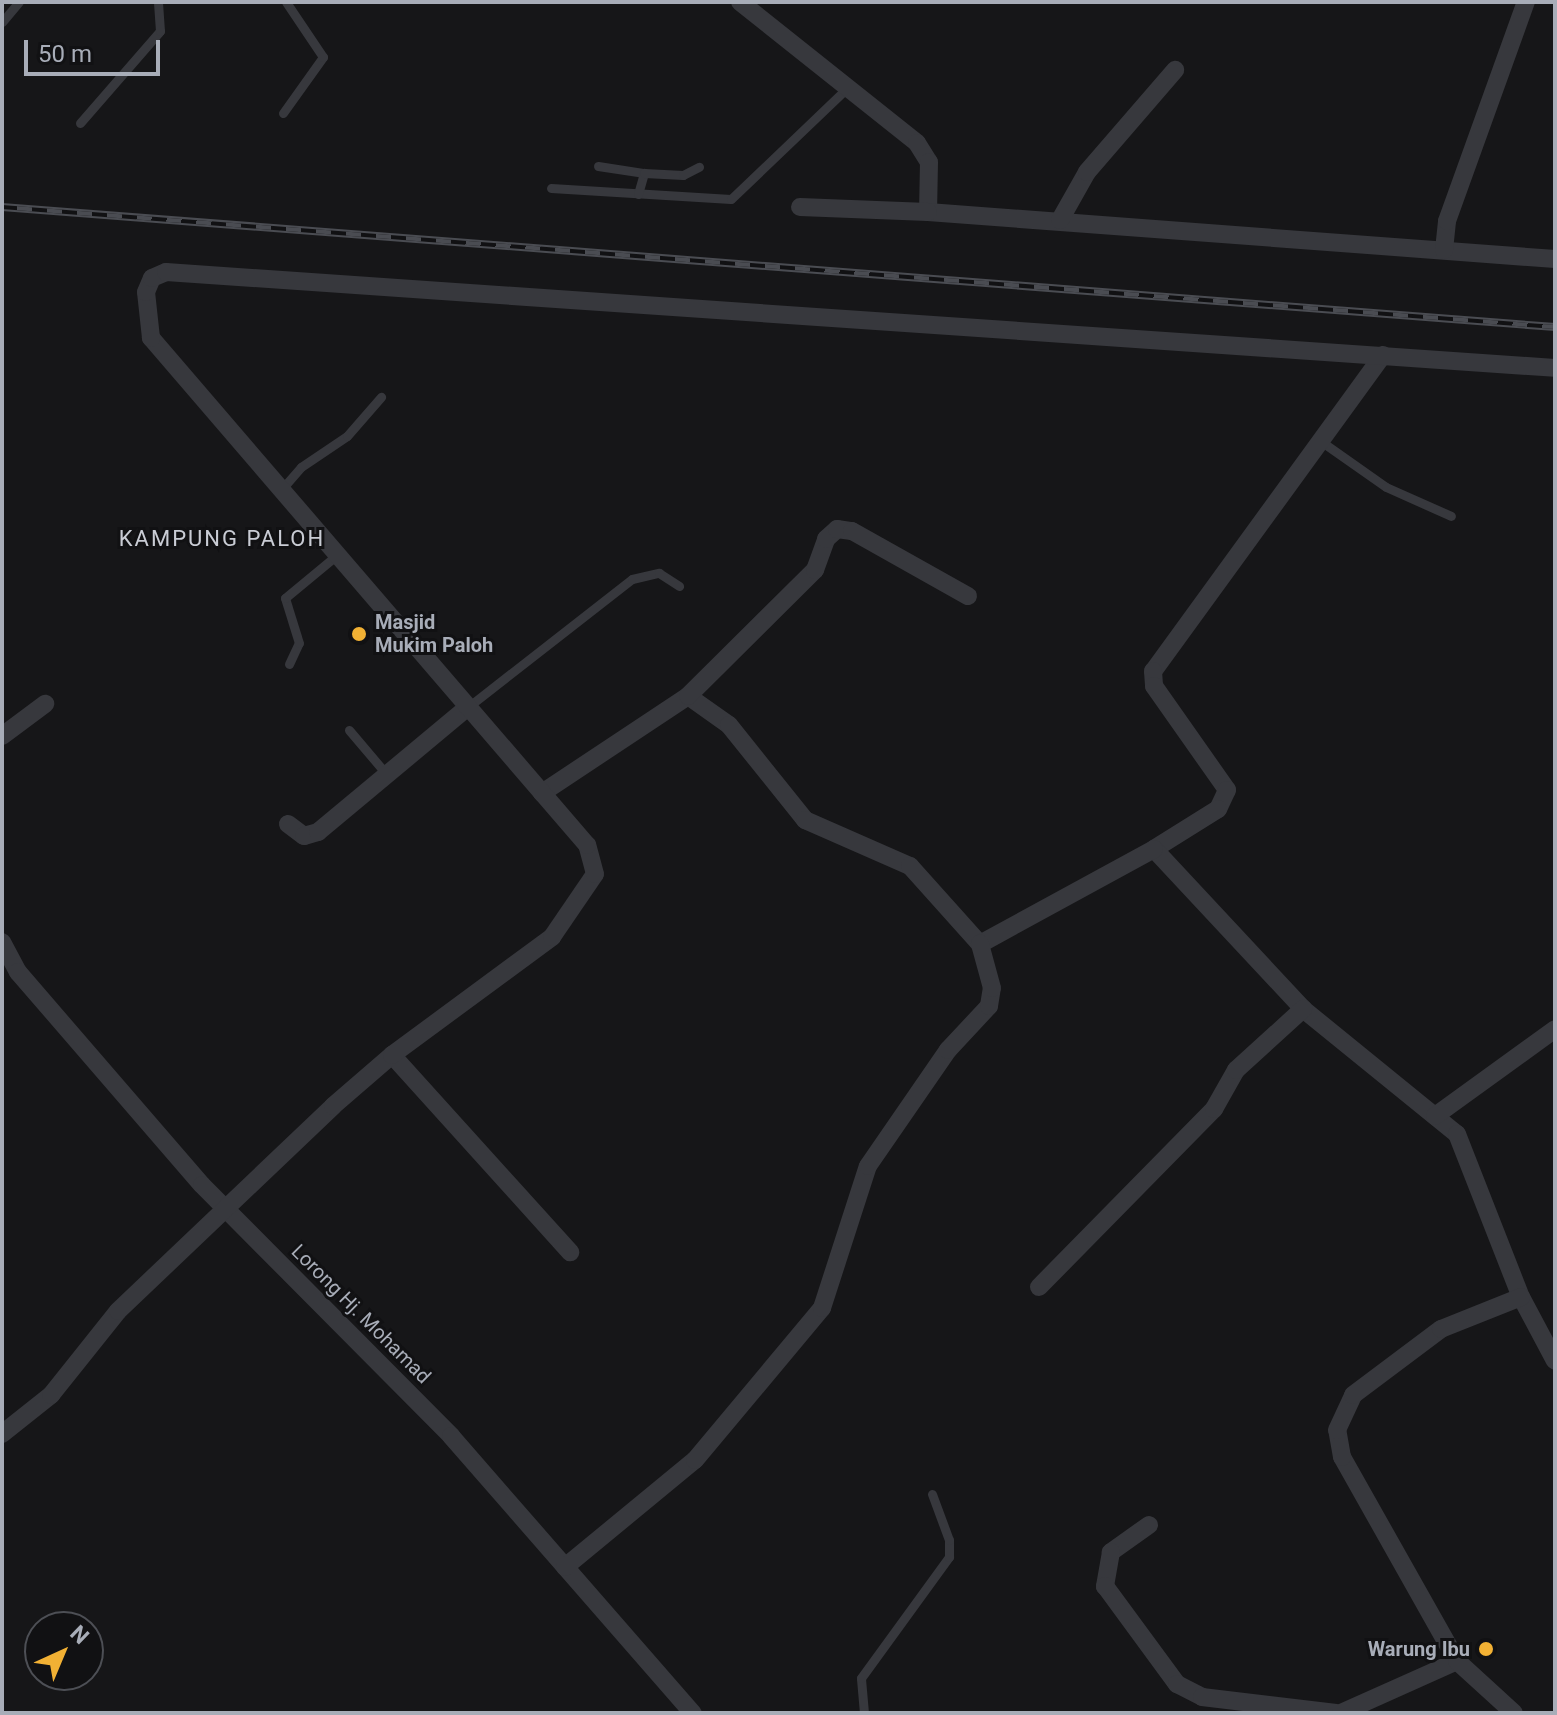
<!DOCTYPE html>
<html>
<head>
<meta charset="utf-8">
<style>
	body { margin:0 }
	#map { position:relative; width:1557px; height:1715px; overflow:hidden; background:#161618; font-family:Roboto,sans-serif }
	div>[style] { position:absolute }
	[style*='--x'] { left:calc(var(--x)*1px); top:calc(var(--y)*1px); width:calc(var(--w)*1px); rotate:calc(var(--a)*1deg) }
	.lane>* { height:9px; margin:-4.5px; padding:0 4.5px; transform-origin:4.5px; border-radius:4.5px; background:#37383d }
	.street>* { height:18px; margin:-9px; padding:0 9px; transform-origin:9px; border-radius:9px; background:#37383d }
	.rail>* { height:8px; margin-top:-4px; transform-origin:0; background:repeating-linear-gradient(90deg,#111113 0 15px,#4a4c52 0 30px); box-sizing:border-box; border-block:2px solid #4a4c52 }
	.dots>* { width:22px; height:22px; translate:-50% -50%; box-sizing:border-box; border:4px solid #111113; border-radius:50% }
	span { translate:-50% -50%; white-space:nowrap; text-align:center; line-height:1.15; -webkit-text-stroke:6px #111113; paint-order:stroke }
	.poi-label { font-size:20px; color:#a8adb8; font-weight:700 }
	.left { translate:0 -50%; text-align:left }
	.right { translate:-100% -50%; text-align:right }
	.street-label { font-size:20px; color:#a8adb8 }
	.neighbourhood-label { font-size:22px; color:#c9ccd4; letter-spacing:2px }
	.frame { position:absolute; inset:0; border:4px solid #a8adb8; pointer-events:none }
	.north { position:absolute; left:24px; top:1611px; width:80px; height:80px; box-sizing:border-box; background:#111113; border:2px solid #4d4f55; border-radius:50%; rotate:44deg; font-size:22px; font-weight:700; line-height:32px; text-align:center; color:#a8adb8 }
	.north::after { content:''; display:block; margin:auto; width:28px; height:36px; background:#f2b134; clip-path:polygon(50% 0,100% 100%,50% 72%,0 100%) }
	.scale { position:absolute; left:24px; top:40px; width:136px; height:36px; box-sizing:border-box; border:4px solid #a8adb8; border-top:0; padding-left:10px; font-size:24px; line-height:28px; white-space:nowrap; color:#a8adb8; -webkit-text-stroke:6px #111113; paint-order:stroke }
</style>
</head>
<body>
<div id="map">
	<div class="lane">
		<i style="--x:2;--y:22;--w:26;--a:-50"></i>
		<i style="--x:283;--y:113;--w:69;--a:-54.5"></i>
		<i style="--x:323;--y:57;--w:66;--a:-123.9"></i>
		<i style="--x:80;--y:123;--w:122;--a:-49"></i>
		<i style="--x:160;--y:31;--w:29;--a:-94"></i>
		<i style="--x:598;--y:166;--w:47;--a:8.7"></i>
		<i style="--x:551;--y:188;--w:180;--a:3.5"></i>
		<i style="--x:731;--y:199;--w:162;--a:-43.7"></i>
		<i style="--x:638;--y:194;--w:22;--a:-74"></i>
		<i style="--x:644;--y:173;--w:39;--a:3"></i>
		<i style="--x:683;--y:175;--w:18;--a:-27"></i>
		<i style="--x:1322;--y:442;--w:78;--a:35.1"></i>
		<i style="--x:1386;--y:487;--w:71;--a:24"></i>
		<i style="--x:281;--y:490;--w:30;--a:-49"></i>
		<i style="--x:301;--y:467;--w:55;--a:-34"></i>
		<i style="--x:347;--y:436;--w:52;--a:-48.9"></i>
		<i style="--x:289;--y:664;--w:23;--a:-65"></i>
		<i style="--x:299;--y:643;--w:47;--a:-107.3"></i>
		<i style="--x:285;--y:598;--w:67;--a:-39.6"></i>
		<i style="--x:468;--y:707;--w:208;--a:-38"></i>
		<i style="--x:632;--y:579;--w:28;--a:-13"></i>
		<i style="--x:659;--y:573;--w:24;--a:33"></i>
		<i style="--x:349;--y:730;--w:60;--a:49.7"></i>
		<i style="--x:864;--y:1713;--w:35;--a:-95"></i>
		<i style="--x:861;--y:1678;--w:150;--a:-54"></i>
		<i style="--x:949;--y:1557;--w:17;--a:-90"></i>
		<i style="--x:949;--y:1540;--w:49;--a:-110.3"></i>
	</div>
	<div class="street">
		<i style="--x:740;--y:2;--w:226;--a:38.5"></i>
		<i style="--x:917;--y:143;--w:22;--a:58"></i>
		<i style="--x:929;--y:162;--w:50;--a:91.1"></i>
		<i style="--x:928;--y:212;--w:629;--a:4.29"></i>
		<i style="--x:800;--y:207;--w:128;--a:2.2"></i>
		<i style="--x:1060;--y:220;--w:55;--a:-60.6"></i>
		<i style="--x:1087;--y:172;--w:135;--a:-49.2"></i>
		<i style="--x:1444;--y:250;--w:29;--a:-84"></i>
		<i style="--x:1447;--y:221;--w:233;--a:-70.2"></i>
		<i style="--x:1383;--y:355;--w:391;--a:126"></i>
		<i style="--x:1153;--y:671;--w:15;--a:86"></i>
		<i style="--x:1154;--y:686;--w:127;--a:54.9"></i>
		<i style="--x:1227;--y:790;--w:21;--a:115"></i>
		<i style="--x:1218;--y:809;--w:75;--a:148"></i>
		<i style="--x:1154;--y:849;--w:219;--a:47"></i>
		<i style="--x:1303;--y:1009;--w:198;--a:39.1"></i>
		<i style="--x:1457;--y:1134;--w:175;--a:68.6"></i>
		<i style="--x:1521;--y:1297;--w:72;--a:62"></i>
		<i style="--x:688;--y:696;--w:50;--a:35.3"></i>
		<i style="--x:729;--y:725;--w:122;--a:51.3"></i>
		<i style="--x:805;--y:820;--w:115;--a:23.7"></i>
		<i style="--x:910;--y:866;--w:105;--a:48.1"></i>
		<i style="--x:980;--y:944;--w:198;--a:-28.6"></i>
		<i style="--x:2;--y:736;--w:54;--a:-36.7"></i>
		<i style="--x:542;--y:793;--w:175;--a:-33.6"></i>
		<i style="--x:688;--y:696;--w:179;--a:-44.8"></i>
		<i style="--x:815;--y:570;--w:33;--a:-70"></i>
		<i style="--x:826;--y:539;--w:15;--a:-42"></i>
		<i style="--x:837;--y:529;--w:15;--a:8"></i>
		<i style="--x:852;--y:531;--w:133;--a:29.3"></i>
		<i style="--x:288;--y:824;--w:20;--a:37"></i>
		<i style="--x:304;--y:836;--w:15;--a:-16"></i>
		<i style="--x:318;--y:832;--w:195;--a:-39.8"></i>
		<i style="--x:2;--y:942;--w:34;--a:62"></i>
		<i style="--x:18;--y:972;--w:281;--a:49.2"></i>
		<i style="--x:202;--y:1185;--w:354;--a:45.2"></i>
		<i style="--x:451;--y:1436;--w:368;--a:48.9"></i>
		<i style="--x:392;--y:1055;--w:266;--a:47.9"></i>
		<i style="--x:1435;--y:1116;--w:148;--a:-35.9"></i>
		<i style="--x:1039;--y:1287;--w:250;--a:-45.5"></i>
		<i style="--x:1214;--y:1109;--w:45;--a:-60.6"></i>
		<i style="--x:1236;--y:1070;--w:91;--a:-42.3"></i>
		<i style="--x:2;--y:1434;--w:63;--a:-38.5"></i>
		<i style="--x:51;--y:1395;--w:107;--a:-51.4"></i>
		<i style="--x:118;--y:1311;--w:297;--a:-43.6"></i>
		<i style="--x:333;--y:1106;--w:78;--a:-40.8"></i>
		<i style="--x:392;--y:1055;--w:199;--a:-36.4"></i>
		<i style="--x:552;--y:937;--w:76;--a:-55.7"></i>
		<i style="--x:595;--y:874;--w:30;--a:-105"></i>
		<i style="--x:587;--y:845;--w:669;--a:-130.69"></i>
		<i style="--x:151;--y:338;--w:46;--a:-96.2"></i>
		<i style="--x:146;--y:292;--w:15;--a:-67"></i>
		<i style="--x:152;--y:278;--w:15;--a:-23"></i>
		<i style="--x:166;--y:272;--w:1392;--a:3.95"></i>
		<i style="--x:1149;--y:1525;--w:47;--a:144.6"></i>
		<i style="--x:1111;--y:1552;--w:35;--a:100"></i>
		<i style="--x:1105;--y:1586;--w:122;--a:53.7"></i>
		<i style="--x:1177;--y:1684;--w:28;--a:27"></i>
		<i style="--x:1202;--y:1697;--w:135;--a:6.8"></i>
		<i style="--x:565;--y:1567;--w:168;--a:-39.5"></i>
		<i style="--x:695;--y:1460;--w:198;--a:-50.1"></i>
		<i style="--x:822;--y:1308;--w:149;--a:-72.1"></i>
		<i style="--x:868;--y:1166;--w:141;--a:-55.4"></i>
		<i style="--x:948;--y:1050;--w:60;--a:-47"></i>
		<i style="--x:989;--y:1006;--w:18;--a:-81"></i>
		<i style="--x:992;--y:988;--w:46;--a:-105.3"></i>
		<i style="--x:1457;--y:1661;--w:234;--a:-119.4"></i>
		<i style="--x:1342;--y:1457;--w:27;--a:-100"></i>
		<i style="--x:1337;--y:1430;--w:38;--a:-65"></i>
		<i style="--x:1353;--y:1395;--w:110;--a:-36.9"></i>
		<i style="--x:1441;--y:1329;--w:86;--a:-21.8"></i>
		<i style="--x:1341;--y:1713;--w:127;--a:-24.1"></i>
		<i style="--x:1457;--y:1661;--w:77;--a:42.4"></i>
	</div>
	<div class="rail">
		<i style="--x:2;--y:207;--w:1558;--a:4.42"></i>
	</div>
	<div class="dots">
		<i style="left:359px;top:634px;background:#f2b134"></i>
		<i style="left:1486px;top:1649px;background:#f2b134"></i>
	</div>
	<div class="poi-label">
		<span class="left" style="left:375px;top:634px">Masjid<br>Mukim Paloh</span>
		<span class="right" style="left:1470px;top:1649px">Warung Ibu</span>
	</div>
	<div class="street-label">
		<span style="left:361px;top:1314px;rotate:45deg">Lorong Hj. Mohamad</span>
	</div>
	<div class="neighbourhood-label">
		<span style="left:222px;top:539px">KAMPUNG PALOH</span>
	</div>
	<div class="frame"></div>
	<div class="north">N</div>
	<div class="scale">50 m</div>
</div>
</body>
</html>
